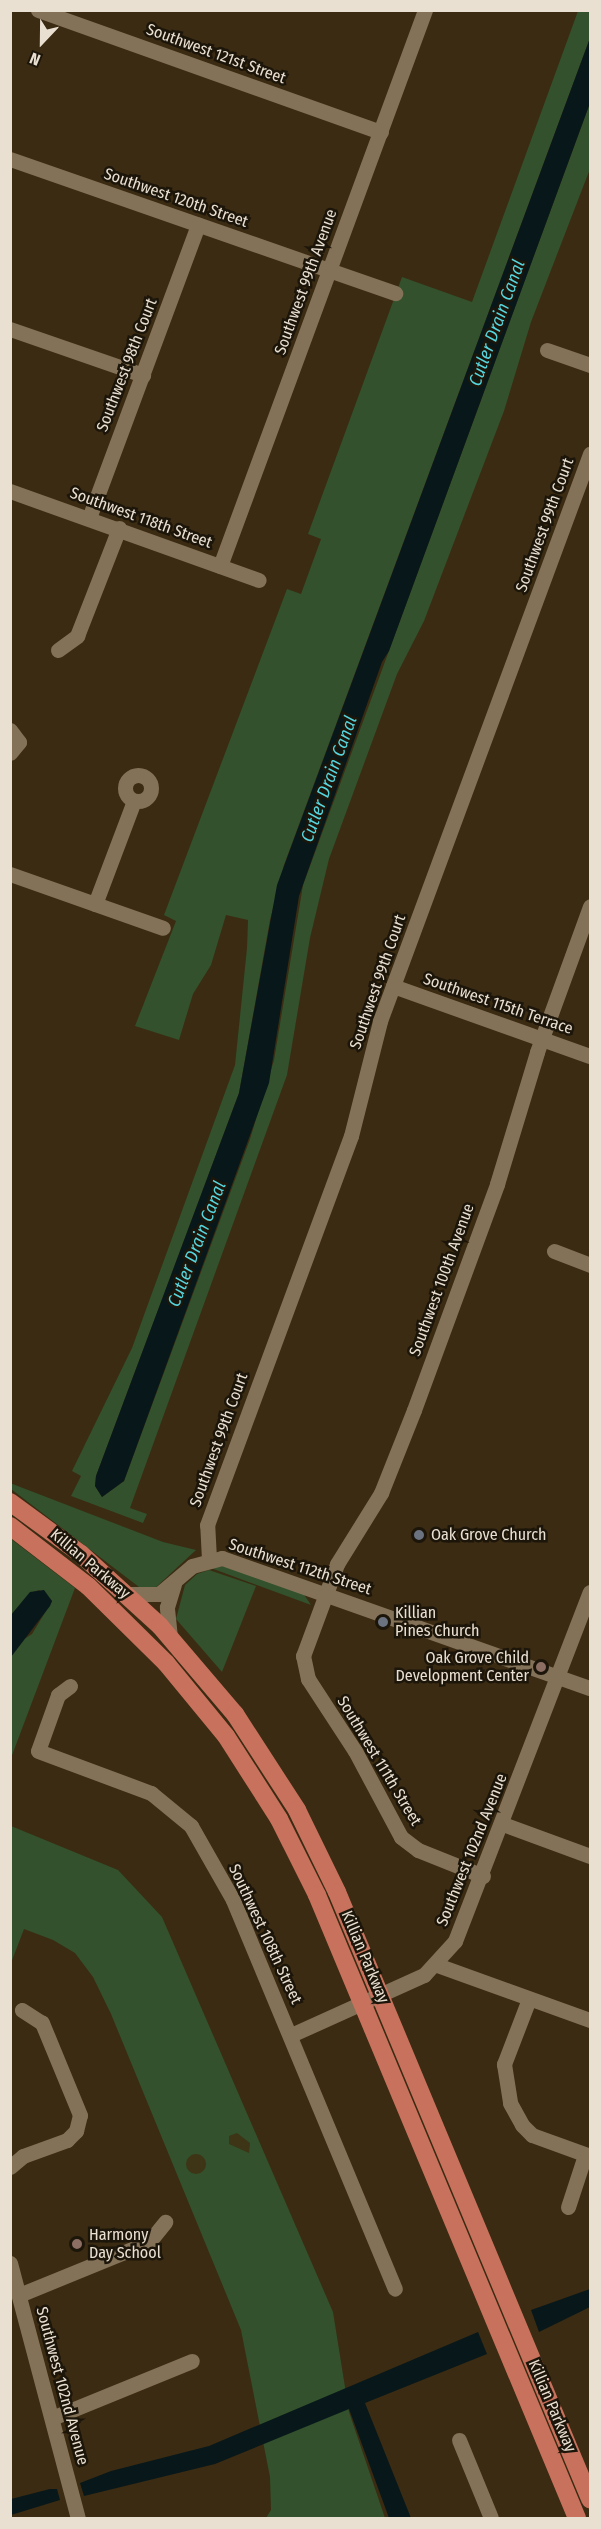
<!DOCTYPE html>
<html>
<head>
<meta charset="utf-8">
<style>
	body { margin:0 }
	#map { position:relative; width:601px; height:2529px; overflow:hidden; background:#3b2b12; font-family:"Fira Sans Condensed",sans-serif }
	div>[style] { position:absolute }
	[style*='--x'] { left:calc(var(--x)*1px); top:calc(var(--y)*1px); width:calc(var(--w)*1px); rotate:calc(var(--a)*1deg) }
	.green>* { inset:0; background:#32512c }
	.sand>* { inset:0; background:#3d3515 }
	.round { border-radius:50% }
	.water>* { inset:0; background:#08181a }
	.minor>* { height:15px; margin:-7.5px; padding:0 7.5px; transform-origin:7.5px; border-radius:7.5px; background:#847258 }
	.minor>.ring { margin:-7.5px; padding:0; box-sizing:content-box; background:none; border:15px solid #847258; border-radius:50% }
	.major>* { height:18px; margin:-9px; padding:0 9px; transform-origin:9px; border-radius:9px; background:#c8715d }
	.dots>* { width:16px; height:16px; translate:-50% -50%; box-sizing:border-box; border:3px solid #1c150a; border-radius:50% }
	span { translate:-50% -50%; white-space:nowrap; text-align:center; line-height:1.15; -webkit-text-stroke:5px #1c150a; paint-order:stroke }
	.street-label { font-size:16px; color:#eae0d2 }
	.poi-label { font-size:16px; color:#eae0d2 }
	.left { translate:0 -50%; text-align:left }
	.right { translate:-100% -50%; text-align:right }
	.water-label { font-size:18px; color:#55d5de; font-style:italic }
	.frame { position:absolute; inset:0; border:12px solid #eae0d2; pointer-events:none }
	.north { position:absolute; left:12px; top:12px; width:60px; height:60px; -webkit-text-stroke:4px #1c150a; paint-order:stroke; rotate:202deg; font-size:16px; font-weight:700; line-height:24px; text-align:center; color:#eae0d2 }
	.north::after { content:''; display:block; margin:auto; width:21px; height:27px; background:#eae0d2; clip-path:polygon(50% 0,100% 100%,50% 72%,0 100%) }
</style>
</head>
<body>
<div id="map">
	<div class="green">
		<i style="clip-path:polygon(578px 11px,590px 11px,590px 38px,284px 865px,270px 920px,239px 1093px,96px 1476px,95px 1486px,102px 1497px,124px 1481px,250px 1139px,274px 1060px,303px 885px,590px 103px,590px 169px,531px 322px,504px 411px,424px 621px,397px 674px,329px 859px,310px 938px,287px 1075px,130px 1508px,147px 1514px,143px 1523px,71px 1496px,81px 1476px,72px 1471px,132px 1348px,235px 1065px,247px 948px,248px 920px,226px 915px,211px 965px,193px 994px,179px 1040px,135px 1026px,176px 921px,164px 915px,287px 589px,301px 594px,321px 539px,308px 534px,402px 277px,472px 302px)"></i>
		<i style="clip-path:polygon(10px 1483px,163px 1542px,196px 1550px,154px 1589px,139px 1587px,11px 1489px)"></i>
		<i style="clip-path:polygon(11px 1539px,75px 1588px,11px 1758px,11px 1657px,18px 1643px,32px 1634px,52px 1601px,39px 1590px,30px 1593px,11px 1615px)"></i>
		<i style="clip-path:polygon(228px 1566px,303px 1593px,311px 1605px,208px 1567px)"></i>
		<i style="clip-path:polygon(209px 1570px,256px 1586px,222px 1672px,176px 1619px,185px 1585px,197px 1574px)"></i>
		<i style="clip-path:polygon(11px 1826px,118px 1870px,162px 1917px,333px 2312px,349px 2412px,385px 2518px,266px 2518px,271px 2510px,270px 2477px,241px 2330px,111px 2014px,93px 1977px,75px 1953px,53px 1940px,24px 1929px,11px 1963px)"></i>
	</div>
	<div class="sand">
		<i style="clip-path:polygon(237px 2133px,250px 2143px,249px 2153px,229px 2144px,229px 2136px)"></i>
		<i class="round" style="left:186px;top:2154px;width:20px;height:20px"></i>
	</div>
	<div class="water">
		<i style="clip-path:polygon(590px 38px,590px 103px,389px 651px,382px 662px,299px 896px,269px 1083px,124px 1481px,102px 1497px,95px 1486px,96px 1476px,239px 1093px,277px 885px)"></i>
		<i style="clip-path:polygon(44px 1590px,52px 1601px,50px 1606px,11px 1657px,11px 1615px,30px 1592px)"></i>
		<i style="clip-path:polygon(590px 2289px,590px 2307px,539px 2332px,531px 2310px)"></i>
		<i style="clip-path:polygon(478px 2332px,487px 2354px,365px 2403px,411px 2518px,389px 2518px,349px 2409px,215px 2464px,84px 2496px,80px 2483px,111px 2471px,209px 2446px)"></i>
		<i style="clip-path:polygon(50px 2489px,57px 2489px,60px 2500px,11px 2515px,11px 2499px)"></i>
	</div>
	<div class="minor">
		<i style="--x:38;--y:10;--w:364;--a:19.6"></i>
		<i style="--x:10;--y:159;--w:408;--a:19.2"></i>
		<i style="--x:10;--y:329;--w:141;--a:19.1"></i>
		<i style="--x:547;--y:350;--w:46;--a:19.2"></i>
		<i style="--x:10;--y:491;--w:264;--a:19.7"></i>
		<i style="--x:89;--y:518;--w:313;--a:-69.6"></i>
		<i style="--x:220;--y:566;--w:593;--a:-69.76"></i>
		<i style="--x:58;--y:650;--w:24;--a:-36"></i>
		<i style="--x:77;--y:636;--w:116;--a:-68.7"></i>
		<i style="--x:10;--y:730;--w:15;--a:53"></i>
		<i style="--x:19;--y:742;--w:14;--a:129"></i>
		<i class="ring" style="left:125px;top:775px;width:11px;height:11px"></i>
		<i style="--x:10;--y:874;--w:162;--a:19.4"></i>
		<i style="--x:95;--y:904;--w:110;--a:-69.3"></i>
		<i style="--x:393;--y:986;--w:209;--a:19.6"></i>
		<i style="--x:554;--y:1251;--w:39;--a:21"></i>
		<i style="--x:209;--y:1559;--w:34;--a:-93"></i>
		<i style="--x:207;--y:1525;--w:415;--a:-69.7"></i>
		<i style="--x:351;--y:1136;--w:119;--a:-75.8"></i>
		<i style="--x:380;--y:1021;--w:605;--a:-69.68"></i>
		<i style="--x:127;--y:1594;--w:32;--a:0"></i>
		<i style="--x:159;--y:1594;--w:43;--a:-40.3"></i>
		<i style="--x:192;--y:1566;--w:31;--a:-15"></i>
		<i style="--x:222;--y:1558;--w:390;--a:19.5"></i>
		<i style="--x:170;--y:1637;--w:30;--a:-96"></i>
		<i style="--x:167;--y:1607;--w:24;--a:-73"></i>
		<i style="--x:70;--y:1686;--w:15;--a:143"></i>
		<i style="--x:58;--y:1695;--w:59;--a:109.7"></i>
		<i style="--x:38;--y:1751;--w:121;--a:20.4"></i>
		<i style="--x:151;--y:1793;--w:52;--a:39.5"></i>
		<i style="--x:191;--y:1826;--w:85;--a:60.4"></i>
		<i style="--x:233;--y:1900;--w:421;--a:67.4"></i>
		<i style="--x:503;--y:1824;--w:93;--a:20.2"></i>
		<i style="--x:483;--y:1876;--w:70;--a:-158.2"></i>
		<i style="--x:418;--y:1850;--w:21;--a:-143"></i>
		<i style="--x:401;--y:1837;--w:98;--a:-118.1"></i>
		<i style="--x:355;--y:1751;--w:86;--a:-123.1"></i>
		<i style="--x:308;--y:1679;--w:24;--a:-102"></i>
		<i style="--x:303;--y:1656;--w:98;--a:-69.7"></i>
		<i style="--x:337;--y:1564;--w:84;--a:-58.2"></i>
		<i style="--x:381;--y:1493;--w:89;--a:-68.3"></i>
		<i style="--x:414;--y:1410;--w:241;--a:-69.8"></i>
		<i style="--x:497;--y:1184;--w:138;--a:-73.1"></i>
		<i style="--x:537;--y:1052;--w:155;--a:-70"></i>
		<i style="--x:437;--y:1965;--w:163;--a:19.8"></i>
		<i style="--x:529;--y:1999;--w:70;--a:111"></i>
		<i style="--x:504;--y:2064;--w:39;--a:81"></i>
		<i style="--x:510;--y:2103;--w:25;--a:61"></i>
		<i style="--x:522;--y:2125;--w:14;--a:45"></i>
		<i style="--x:532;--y:2135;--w:62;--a:19.9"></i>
		<i style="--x:291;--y:2035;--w:146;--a:-24.3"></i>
		<i style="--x:424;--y:1975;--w:46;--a:-47.6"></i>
		<i style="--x:455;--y:1941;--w:374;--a:-68.9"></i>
		<i style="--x:10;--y:2167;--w:17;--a:-40"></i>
		<i style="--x:23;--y:2156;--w:47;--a:-20"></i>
		<i style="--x:67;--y:2140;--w:13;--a:-45"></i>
		<i style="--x:76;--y:2131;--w:16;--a:-76"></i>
		<i style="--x:80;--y:2115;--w:100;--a:-112.4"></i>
		<i style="--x:42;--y:2023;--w:24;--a:-147"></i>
		<i style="--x:568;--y:2207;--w:55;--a:-71.9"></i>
		<i style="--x:10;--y:2263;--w:264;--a:75.1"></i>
		<i style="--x:19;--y:2295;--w:140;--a:-22.2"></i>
		<i style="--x:149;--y:2242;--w:26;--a:-51"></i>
		<i style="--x:52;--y:2418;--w:151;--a:-22.2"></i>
		<i style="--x:459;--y:2440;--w:84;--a:67.7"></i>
	</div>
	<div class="major">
		<i style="--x:10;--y:1502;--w:88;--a:36.2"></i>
		<i style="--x:81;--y:1554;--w:107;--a:42.3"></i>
		<i style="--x:160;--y:1626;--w:116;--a:49.6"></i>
		<i style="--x:235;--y:1714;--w:114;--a:57.1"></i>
		<i style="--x:297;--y:1810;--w:91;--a:64"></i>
		<i style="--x:337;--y:1892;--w:658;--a:67.37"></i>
		<i style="--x:10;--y:1526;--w:98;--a:37.6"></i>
		<i style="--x:88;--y:1586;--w:110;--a:44.6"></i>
		<i style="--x:166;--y:1663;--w:94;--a:50.6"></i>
		<i style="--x:226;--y:1736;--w:98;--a:57.4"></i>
		<i style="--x:279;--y:1819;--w:85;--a:63.4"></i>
		<i style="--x:317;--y:1895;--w:675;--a:67.35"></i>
	</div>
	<div class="dots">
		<i style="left:419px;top:1535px;background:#6b7280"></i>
		<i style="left:383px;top:1622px;background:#6b7280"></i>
		<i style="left:541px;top:1667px;background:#8d6e63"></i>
		<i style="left:77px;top:2244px;background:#8d6e63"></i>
	</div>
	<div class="street-label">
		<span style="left:216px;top:54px;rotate:20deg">Southwest 121st Street</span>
		<span style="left:176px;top:198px;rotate:19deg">Southwest 120th Street</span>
		<span style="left:306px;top:282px;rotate:-70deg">Southwest 99th Avenue</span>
		<span style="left:127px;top:365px;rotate:-69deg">Southwest 98th Court</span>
		<span style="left:141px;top:518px;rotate:20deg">Southwest 118th Street</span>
		<span style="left:545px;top:525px;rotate:-70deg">Southwest 99th Court</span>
		<span style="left:378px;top:982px;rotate:-71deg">Southwest 99th Court</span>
		<span style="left:498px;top:1004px;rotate:19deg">Southwest 115th Terrace</span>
		<span style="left:442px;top:1280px;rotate:-70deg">Southwest 100th Avenue</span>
		<span style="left:219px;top:1440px;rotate:-70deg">Southwest 99th Court</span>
		<span style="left:90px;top:1564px;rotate:40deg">Killian Parkway</span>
		<span style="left:300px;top:1567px;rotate:18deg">Southwest 112th Street</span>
		<span style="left:379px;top:1761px;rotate:59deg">Southwest 111th Street</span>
		<span style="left:472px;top:1850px;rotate:-68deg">Southwest 102nd Avenue</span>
		<span style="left:265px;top:1934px;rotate:65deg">Southwest 108th Street</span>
		<span style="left:365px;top:1957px;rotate:67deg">Killian Parkway</span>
		<span style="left:62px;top:2386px;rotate:75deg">Southwest 102nd Avenue</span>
		<span style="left:552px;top:2406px;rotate:67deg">Killian Parkway</span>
	</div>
	<div class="poi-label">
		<span class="left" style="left:431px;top:1535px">Oak Grove Church</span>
		<span class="left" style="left:395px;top:1622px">Killian<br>Pines Church</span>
		<span class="right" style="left:529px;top:1667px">Oak Grove Child<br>Development Center</span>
		<span class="left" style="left:89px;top:2244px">Harmony<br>Day School</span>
	</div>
	<div class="water-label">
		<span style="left:497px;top:323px;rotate:-70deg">Cutler Drain Canal</span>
		<span style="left:329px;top:779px;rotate:-70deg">Cutler Drain Canal</span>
		<span style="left:197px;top:1244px;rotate:-69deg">Cutler Drain Canal</span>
	</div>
	<div class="frame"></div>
	<div class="north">N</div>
</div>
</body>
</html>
